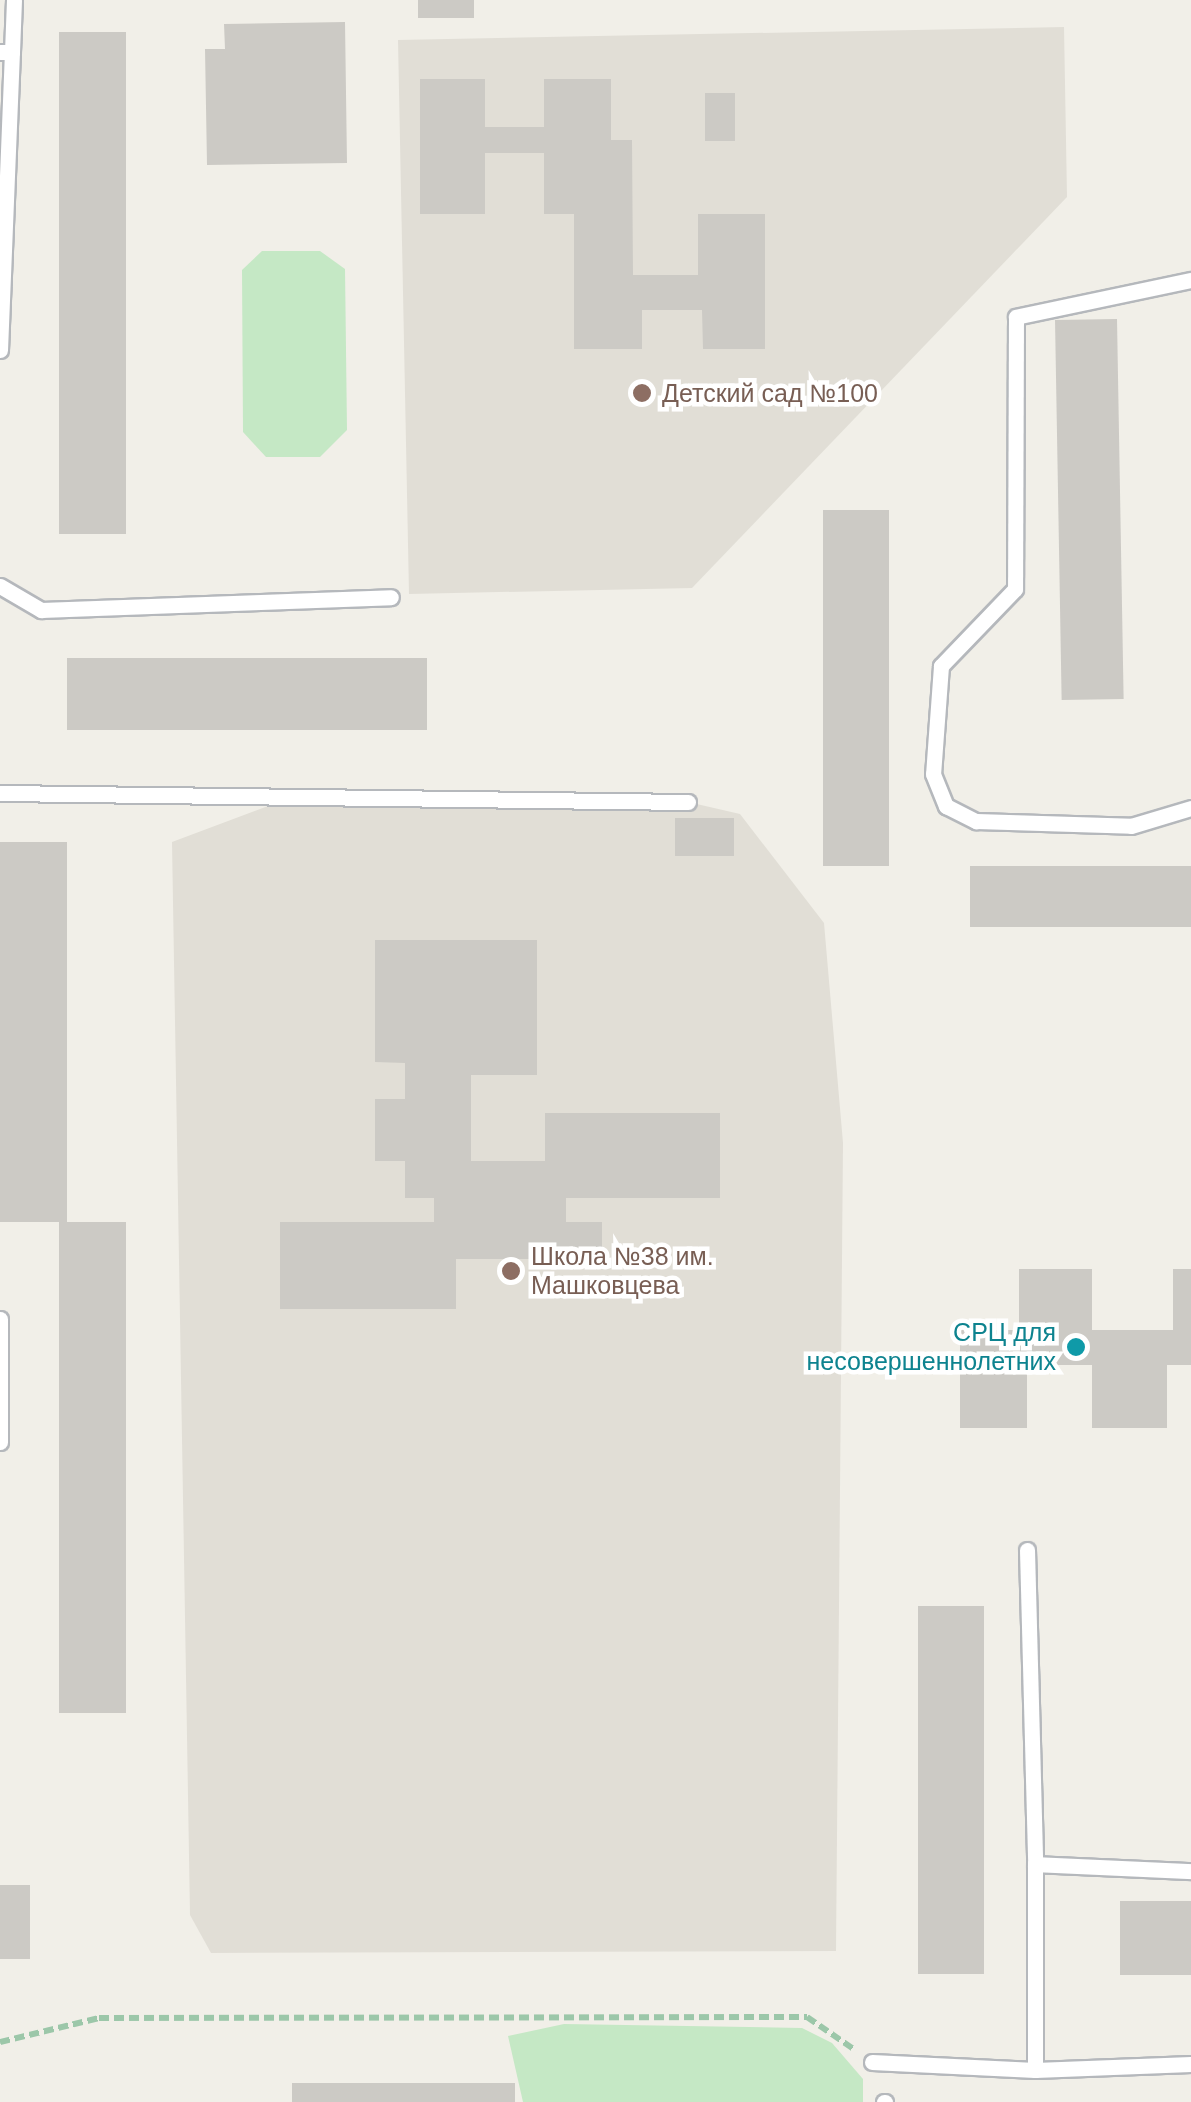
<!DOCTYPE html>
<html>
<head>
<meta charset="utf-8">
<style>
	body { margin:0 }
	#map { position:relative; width:1191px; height:2102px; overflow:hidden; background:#f1efe8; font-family:Helvetica,sans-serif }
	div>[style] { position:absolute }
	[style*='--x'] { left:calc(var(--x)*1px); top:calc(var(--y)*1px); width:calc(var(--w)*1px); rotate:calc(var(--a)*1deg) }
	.education>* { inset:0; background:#e1ded6 }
	.green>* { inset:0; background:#c5e8c5 }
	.building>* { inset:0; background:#cccac5; transform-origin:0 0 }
	.path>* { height:6px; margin-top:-3px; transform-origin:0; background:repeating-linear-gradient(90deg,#9cc7a9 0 10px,transparent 0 15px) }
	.roads { filter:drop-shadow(2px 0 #b5b8bc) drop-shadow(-2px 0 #b5b8bc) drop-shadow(0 2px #b5b8bc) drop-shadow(0 -2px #b5b8bc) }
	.lane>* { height:15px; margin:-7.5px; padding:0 7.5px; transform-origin:7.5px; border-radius:7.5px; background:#fff }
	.dots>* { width:28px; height:28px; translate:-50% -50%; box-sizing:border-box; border:5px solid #fff; border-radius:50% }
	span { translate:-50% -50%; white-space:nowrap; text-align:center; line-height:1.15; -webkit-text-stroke:9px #fff; paint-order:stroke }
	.education-label { font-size:25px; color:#785e54 }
	.left { translate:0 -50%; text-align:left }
	.culture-label { font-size:25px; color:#0d838f }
	.right { translate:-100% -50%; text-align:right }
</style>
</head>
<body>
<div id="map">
	<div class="education">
		<i style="clip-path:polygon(1064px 27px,1067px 197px,692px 588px,409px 594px,398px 40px)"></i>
		<i style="clip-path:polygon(295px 796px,688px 802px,740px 814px,824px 923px,843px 1143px,836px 1951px,211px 1953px,190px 1915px,172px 842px)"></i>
	</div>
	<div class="green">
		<i style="clip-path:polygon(262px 251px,320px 251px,345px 269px,347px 430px,320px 457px,266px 457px,243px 432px,242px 270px)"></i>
		<i style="clip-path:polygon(564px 2024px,802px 2028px,832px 2043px,863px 2079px,863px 2102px,523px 2102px,508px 2036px)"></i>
	</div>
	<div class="building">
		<i style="left:418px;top:0;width:56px;height:18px"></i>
		<i style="clip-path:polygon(345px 22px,347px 163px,207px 165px,205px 49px,225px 49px,224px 24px)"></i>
		<i style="left:59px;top:32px;width:67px;height:502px"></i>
		<i style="clip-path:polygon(420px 79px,485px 79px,485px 127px,544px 127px,544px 79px,611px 79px,611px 140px,632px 140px,633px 275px,698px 275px,698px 214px,765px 214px,765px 349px,703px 349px,702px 310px,642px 310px,642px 349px,574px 349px,574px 214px,544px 214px,544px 153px,485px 153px,485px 214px,420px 214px)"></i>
		<i style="left:705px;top:93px;width:30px;height:48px"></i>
		<i style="left:1117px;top:319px;width:380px;height:62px;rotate:89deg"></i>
		<i style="left:823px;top:510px;width:66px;height:356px"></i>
		<i style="left:67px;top:658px;width:360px;height:72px"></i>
		<i style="left:675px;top:818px;width:59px;height:38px"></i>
		<i style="clip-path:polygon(0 842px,67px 842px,67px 1222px,126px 1222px,126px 1713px,59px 1713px,59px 1222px,0 1222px)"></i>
		<i style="left:970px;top:866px;width:221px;height:61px"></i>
		<i style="clip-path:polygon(375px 940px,537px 940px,537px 1075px,471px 1075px,471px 1161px,545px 1161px,545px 1113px,720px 1113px,720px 1198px,566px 1198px,566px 1222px,602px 1222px,602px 1259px,456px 1259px,456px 1309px,280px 1309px,280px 1222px,434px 1222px,434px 1198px,405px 1198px,405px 1161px,375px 1161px,375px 1099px,405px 1099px,405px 1063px,375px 1062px)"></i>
		<i style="clip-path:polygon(1019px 1269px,1092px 1269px,1092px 1330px,1173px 1330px,1173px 1269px,1191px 1269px,1191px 1365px,1167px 1365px,1167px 1428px,1092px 1428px,1092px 1365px,1027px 1365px,1027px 1428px,960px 1428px,960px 1330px,1019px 1330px)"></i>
		<i style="left:918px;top:1606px;width:66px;height:368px"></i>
		<i style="left:0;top:1885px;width:30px;height:74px"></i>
		<i style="left:1120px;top:1901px;width:71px;height:74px"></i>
		<i style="left:515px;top:2083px;width:19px;height:223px;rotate:90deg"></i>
	</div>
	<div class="path">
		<i style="--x:0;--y:2042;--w:102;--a:-13.6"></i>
		<i style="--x:99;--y:2018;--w:708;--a:-0.08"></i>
		<i style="--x:807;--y:2017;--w:58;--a:34.5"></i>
	</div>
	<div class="roads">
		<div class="lane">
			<i style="--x:0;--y:52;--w:12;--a:0"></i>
			<i style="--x:12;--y:52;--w:52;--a:-87.8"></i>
			<i style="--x:1191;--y:280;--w:179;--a:168.1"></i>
			<i style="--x:1016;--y:317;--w:272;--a:90.2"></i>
			<i style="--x:1015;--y:589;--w:107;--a:133.9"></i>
			<i style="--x:941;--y:666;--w:108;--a:94.2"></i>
			<i style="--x:933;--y:774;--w:35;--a:68"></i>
			<i style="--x:946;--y:806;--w:34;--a:27"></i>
			<i style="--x:976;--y:821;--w:155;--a:1.8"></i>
			<i style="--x:1131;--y:826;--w:63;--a:-16.7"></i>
			<i style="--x:0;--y:350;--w:298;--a:-87.7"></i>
			<i style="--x:0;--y:586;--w:48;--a:30.3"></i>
			<i style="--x:41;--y:610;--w:350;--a:-2.1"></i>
			<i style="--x:0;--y:793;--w:688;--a:0.75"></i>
			<i style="--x:0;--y:1319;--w:123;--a:90"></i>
			<i style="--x:1027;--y:1550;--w:314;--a:88.5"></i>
			<i style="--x:1035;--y:1864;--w:156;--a:2.6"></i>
			<i style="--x:1035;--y:1864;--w:206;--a:90"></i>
			<i style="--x:872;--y:2062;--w:163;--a:2.8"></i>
			<i style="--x:1035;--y:2070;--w:156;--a:-2.2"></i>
			<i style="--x:884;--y:2102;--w:1;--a:0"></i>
		</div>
	</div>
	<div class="dots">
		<i style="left:642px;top:393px;background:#8d6e63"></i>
		<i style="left:511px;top:1271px;background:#8d6e63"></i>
		<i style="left:1076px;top:1347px;background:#0f9aa8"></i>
	</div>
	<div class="education-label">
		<span class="left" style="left:662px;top:393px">Детский сад №100</span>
		<span class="left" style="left:531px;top:1271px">Школа №38 им.<br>Машковцева</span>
	</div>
	<div class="culture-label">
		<span class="right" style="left:1056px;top:1347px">СРЦ для<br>несовершеннолетних</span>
	</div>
</div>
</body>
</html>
